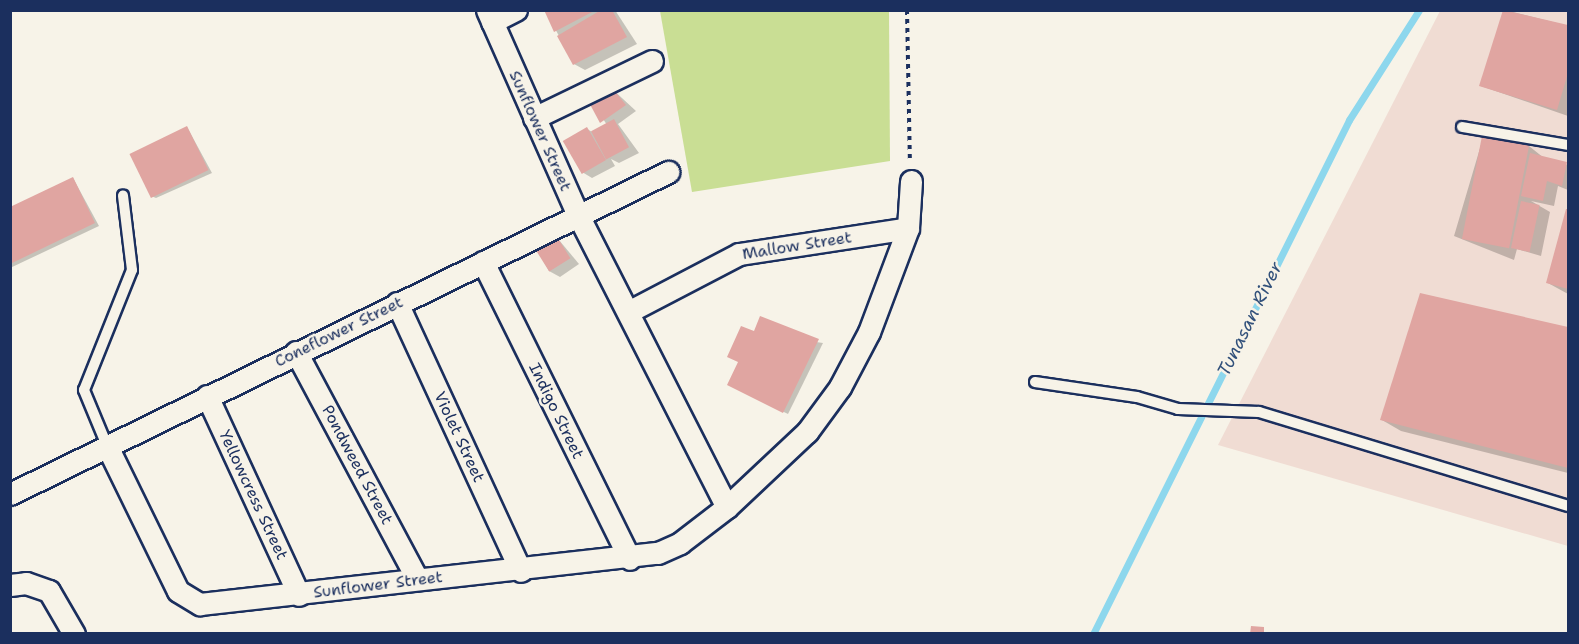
<!DOCTYPE html>
<html>
<head>
<meta charset="utf-8">
<style>
	body { margin:0 }
	#map { position:relative; width:1579px; height:644px; overflow:hidden; background:#f7f3e8; font-family:"Shantell Sans",sans-serif }
	div>[style] { position:absolute }
	[style*='--x'] { left:calc(var(--x)*1px); top:calc(var(--y)*1px); width:calc(var(--w)*1px); rotate:calc(var(--a)*1deg) }
	.built>* { inset:0; background:#f0dcd3 }
	.green>* { inset:0; background:#c9de94 }
	.shadow>* { inset:0; background:#0003 }
	.stream>* { height:7px; margin:-3.5px; padding:0 3.5px; transform-origin:3.5px; border-radius:3.5px; background:#8dd7ed }
	.building>* { inset:0; background:#e0a5a1; transform-origin:0 0 }
	.path>* { height:4px; margin-top:-2px; transform-origin:0; background:repeating-linear-gradient(90deg,#1b2f5e 0 4.5px,transparent 0 9px) }
	.roads { filter:drop-shadow(2px 0 #1b2f5e) drop-shadow(-2px 0 #1b2f5e) drop-shadow(0 2px #1b2f5e) drop-shadow(0 -2px #1b2f5e) }
	.lane>* { height:10px; margin:-5px; padding:0 5px; transform-origin:5px; border-radius:5px; background:#f7f3e8 }
	.street>* { height:21px; margin:-10.5px; padding:0 10.5px; transform-origin:10.5px; border-radius:10.5px; background:#f7f3e8 }
	span { translate:-50% -50%; white-space:nowrap; text-align:center; line-height:1.15; -webkit-text-stroke:5px #f7f3e8; paint-order:stroke }
	.street-label { font-size:16px; color:#1b2f5e }
	.water-label { font-size:18px; color:#32517b; font-style:italic }
	.frame { position:absolute; inset:0; border:12px solid #1b2f5e; pointer-events:none }
</style>
</head>
<body>
<div id="map">
	<div class="built">
		<i style="clip-path:polygon(1440px 11px,1568px 11px,1568px 546px,1218px 445px)"></i>
	</div>
	<div class="green">
		<i style="clip-path:polygon(660px 11px,889px 11px,890px 161px,692px 192px)"></i>
	</div>
	<div class="shadow">
		<i style="clip-path:polygon(545px 10px,615px 10px,637px 44px,585px 70px,574px 64px)"></i>
		<i style="clip-path:polygon(1505px 10px,1568px 26px,1568px 116px,1481px 86px)"></i>
		<i style="clip-path:polygon(609px 86px,636px 111px,618px 124px,639px 153px,619px 163px,611px 159px,615px 166px,592px 178px,582px 172px,587px 129px,594px 133px,607px 125px,588px 96px)"></i>
		<i style="clip-path:polygon(187px 127px,212px 173px,156px 198px,151px 196px)"></i>
		<i style="clip-path:polygon(1483px 138px,1529px 146px,1544px 158px,1568px 165px,1568px 190px,1558px 186px,1554px 206px,1531px 201px,1550px 212px,1541px 256px,1517px 249px,1514px 260px,1454px 236px)"></i>
		<i style="clip-path:polygon(73px 178px,99px 226px,10px 268px,10px 209px)"></i>
		<i style="clip-path:polygon(1567px 211px,1568px 211px,1568px 294px,1548px 283px)"></i>
		<i style="clip-path:polygon(554px 234px,579px 264px,560px 277px,549px 271px,534px 244px)"></i>
		<i style="clip-path:polygon(1421px 295px,1568px 328px,1568px 473px,1401px 431px,1382px 420px)"></i>
		<i style="clip-path:polygon(755px 333px,823px 343px,788px 414px,733px 387px)"></i>
	</div>
	<div class="stream">
		<i style="--x:1093;--y:634;--w:574;--a:-63.52"></i>
		<i style="--x:1349;--y:120;--w:130;--a:-57.5"></i>
	</div>
	<div class="building">
		<i style="clip-path:polygon(544px 10px,596px 10px,554px 32px)"></i>
		<i style="clip-path:polygon(601px 10px,612px 10px,627px 37px,573px 65px,557px 36px)"></i>
		<i style="clip-path:polygon(1503px 10px,1568px 25px,1568px 73px,1557px 110px,1479px 86px)"></i>
		<i style="clip-path:polygon(609px 84px,626px 105px,600px 123px,585px 95px)"></i>
		<i style="left:614px;top:119px;width:32px;height:26px;rotate:62deg"></i>
		<i style="left:187px;top:126px;width:49px;height:64px;rotate:64deg"></i>
		<i style="left:587px;top:127px;width:38px;height:28px;rotate:60deg"></i>
		<i style="left:1482px;top:136px;width:48px;height:105px;rotate:11deg"></i>
		<i style="clip-path:polygon(1530px 153px,1567px 162px,1562px 186px,1547px 181px,1543px 201px,1521px 196px)"></i>
		<i style="clip-path:polygon(73px 177px,95px 223px,10px 264px,10px 207px)"></i>
		<i style="left:1521px;top:201px;width:19px;height:48px;rotate:12deg"></i>
		<i style="clip-path:polygon(1566px 209px,1568px 209px,1568px 289px,1546px 283px)"></i>
		<i style="left:554px;top:232px;width:31px;height:25px;rotate:58deg"></i>
		<i style="clip-path:polygon(1420px 293px,1568px 327px,1568px 468px,1380px 420px)"></i>
		<i style="clip-path:polygon(760px 316px,819px 339px,783px 413px,727px 385px,738px 362px,727px 357px,741px 326px,754px 331px)"></i>
		<i style="clip-path:polygon(1251px 626px,1264px 627px,1264px 634px,1250px 634px)"></i>
	</div>
	<div class="path">
		<i style="--x:907;--y:10;--w:150;--a:88.9"></i>
	</div>
	<div class="roads">
		<div class="lane">
			<i style="--x:1462;--y:127;--w:108;--a:9.6"></i>
			<i style="--x:1035;--y:382;--w:103;--a:8.4"></i>
			<i style="--x:1137;--y:397;--w:43;--a:16.3"></i>
			<i style="--x:1178;--y:409;--w:81;--a:2.1"></i>
			<i style="--x:1259;--y:412;--w:323;--a:16.9"></i>
			<i style="--x:108;--y:448;--w:63;--a:-112.5"></i>
			<i style="--x:84;--y:390;--w:129;--a:-68.2"></i>
			<i style="--x:132;--y:270;--w:75;--a:-96.9"></i>
		</div>
		<div class="street">
			<i style="--x:487;--y:10;--w:224;--a:66.1"></i>
			<i style="--x:578;--y:215;--w:328;--a:63"></i>
			<i style="--x:492;--y:22;--w:27;--a:-27"></i>
			<i style="--x:534;--y:118;--w:131;--a:-25.8"></i>
			<i style="--x:483;--y:262;--w:331;--a:63.7"></i>
			<i style="--x:397;--y:303;--w:295;--a:65.2"></i>
			<i style="--x:628;--y:312;--w:125;--a:-27.6"></i>
			<i style="--x:739;--y:254;--w:171;--a:-8.7"></i>
			<i style="--x:296;--y:352;--w:257;--a:61.9"></i>
			<i style="--x:207;--y:396;--w:219;--a:65.2"></i>
			<i style="--x:108;--y:448;--w:159;--a:63.9"></i>
			<i style="--x:178;--y:591;--w:26;--a:31"></i>
			<i style="--x:200;--y:604;--w:461;--a:-6.4"></i>
			<i style="--x:658;--y:553;--w:24;--a:-24"></i>
			<i style="--x:680;--y:543;--w:59;--a:-37.5"></i>
			<i style="--x:727;--y:507;--w:110;--a:-43.2"></i>
			<i style="--x:807;--y:432;--w:56;--a:-53.7"></i>
			<i style="--x:840;--y:387;--w:62;--a:-62.2"></i>
			<i style="--x:869;--y:332;--w:111;--a:-69.4"></i>
			<i style="--x:908;--y:228;--w:47;--a:-86.3"></i>
			<i style="--x:10;--y:494;--w:733;--a:-26.08"></i>
			<i style="--x:10;--y:585;--w:16;--a:-7"></i>
			<i style="--x:26;--y:583;--w:24;--a:19"></i>
			<i style="--x:49;--y:591;--w:50;--a:59.8"></i>
		</div>
	</div>
	<div class="street-label">
		<span style="left:540px;top:131px;rotate:66deg">Sunflower Street</span>
		<span style="left:797px;top:246px;rotate:-9deg">Mallow Street</span>
		<span style="left:339px;top:332px;rotate:-26deg">Coneflower Street</span>
		<span style="left:556px;top:411px;rotate:64deg">Indigo Street</span>
		<span style="left:459px;top:437px;rotate:65deg">Violet Street</span>
		<span style="left:357px;top:465px;rotate:62deg">Pondweed Street</span>
		<span style="left:253px;top:495px;rotate:65deg">Yellowcress Street</span>
		<span style="left:378px;top:585px;rotate:-7deg">Sunflower Street</span>
	</div>
	<div class="water-label">
		<span style="left:1250px;top:319px;rotate:-64deg">Tunasan River</span>
	</div>
	<div class="frame"></div>
</div>
</body>
</html>
